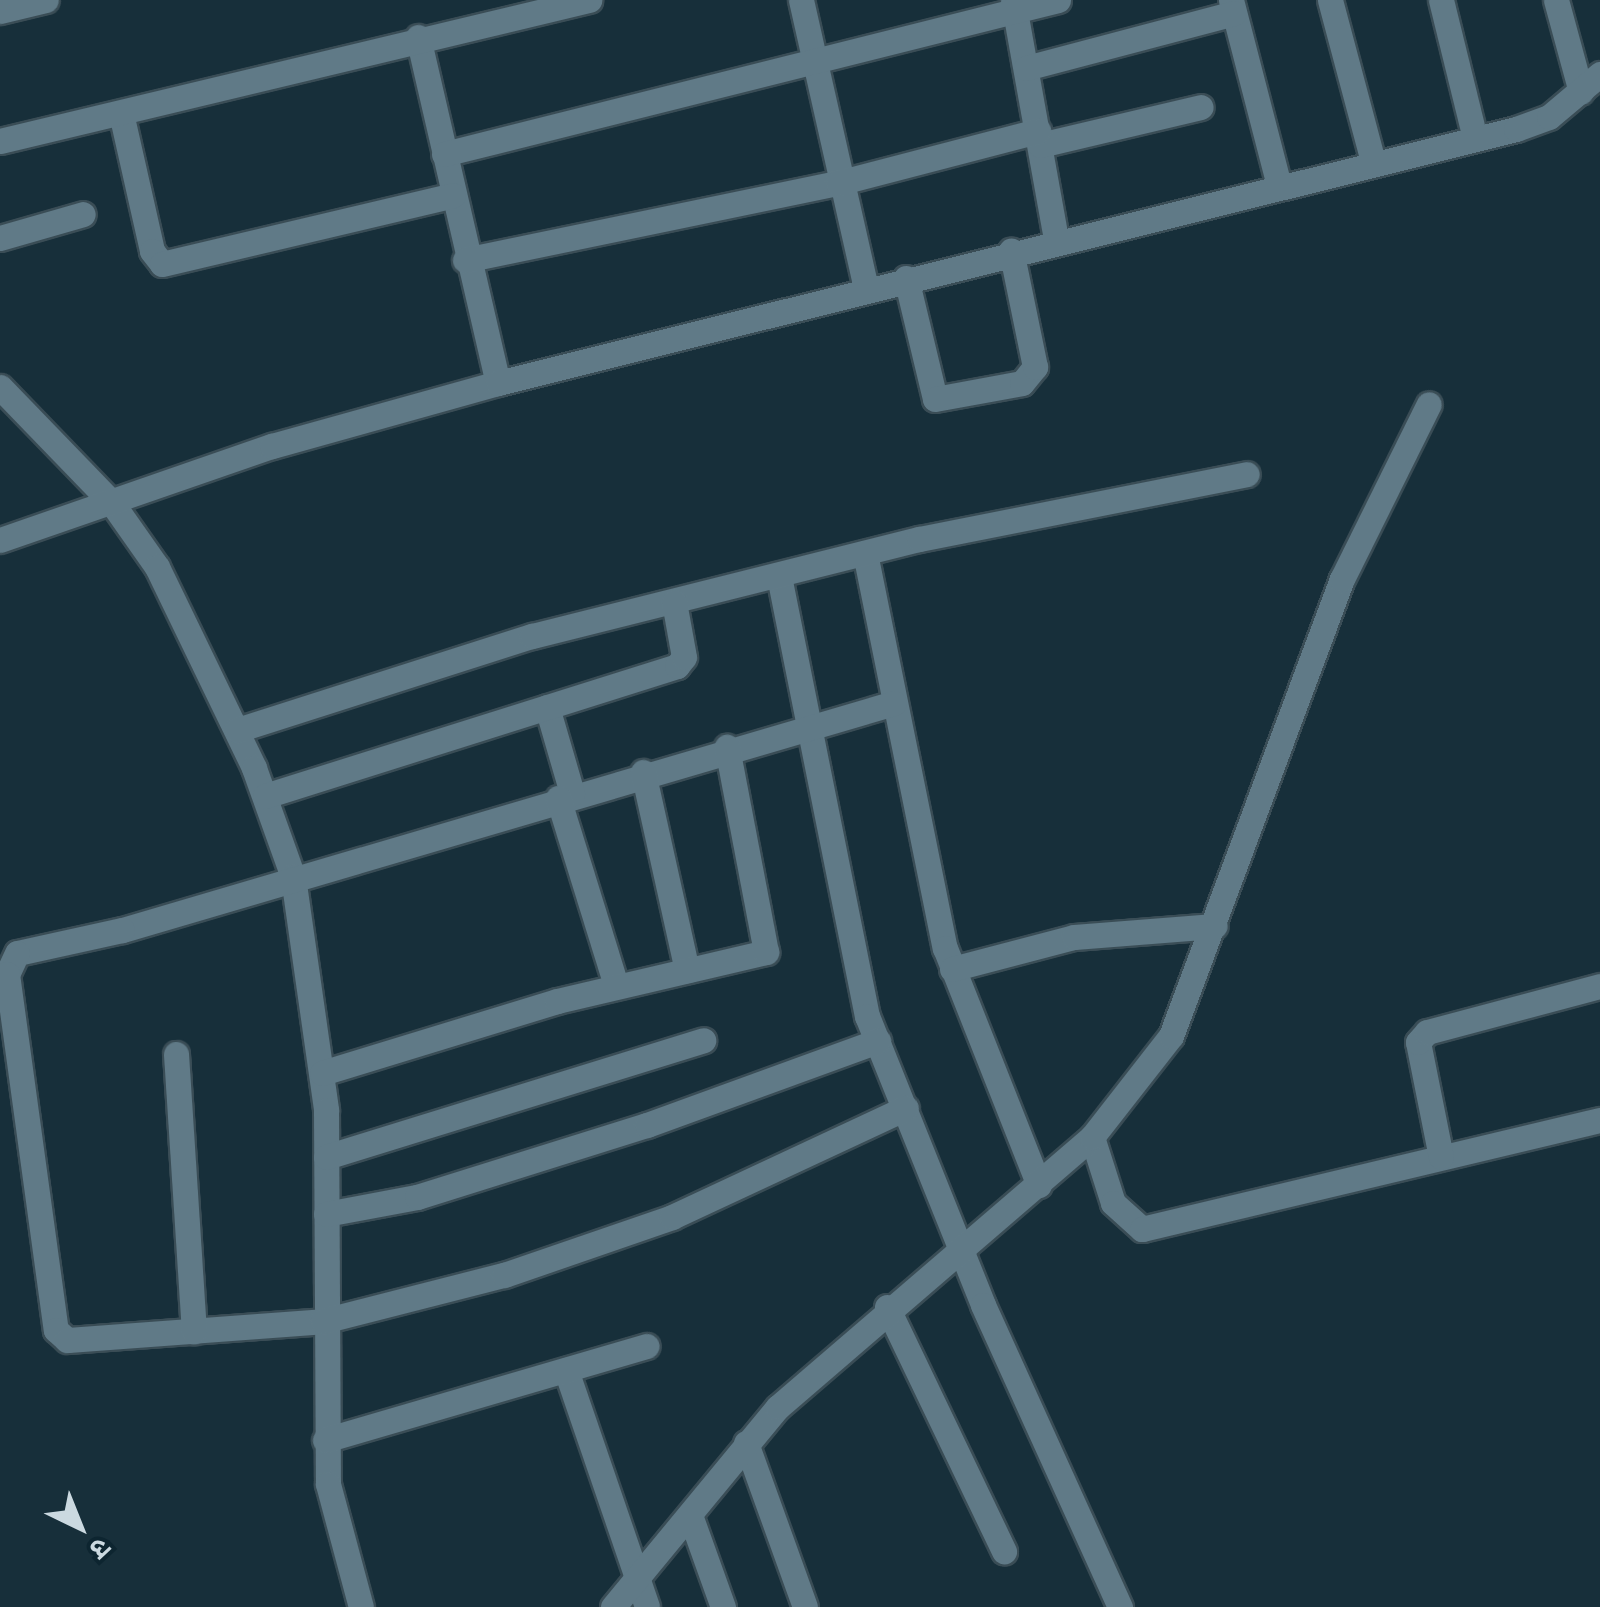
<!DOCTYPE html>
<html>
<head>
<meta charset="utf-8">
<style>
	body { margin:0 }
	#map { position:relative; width:1600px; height:1607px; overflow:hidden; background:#172f3a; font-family:"Golos Text","Noto Sans Devanagari",sans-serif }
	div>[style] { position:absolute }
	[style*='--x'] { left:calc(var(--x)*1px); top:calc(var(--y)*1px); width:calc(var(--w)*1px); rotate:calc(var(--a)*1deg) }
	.roads { filter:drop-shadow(2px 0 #3a4d56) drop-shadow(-2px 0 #3a4d56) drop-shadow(0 2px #3a4d56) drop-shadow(0 -2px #3a4d56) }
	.minor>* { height:25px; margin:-12.5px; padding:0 12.5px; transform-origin:12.5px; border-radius:12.5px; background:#607a87 }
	span { translate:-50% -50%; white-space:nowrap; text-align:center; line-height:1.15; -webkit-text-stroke:8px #0d2530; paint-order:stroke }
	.north { position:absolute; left:30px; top:1477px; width:100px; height:100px; -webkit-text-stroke:8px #0d2530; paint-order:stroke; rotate:137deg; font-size:28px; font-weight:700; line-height:40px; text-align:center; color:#cbd9e0 }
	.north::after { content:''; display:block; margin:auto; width:35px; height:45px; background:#cbd9e0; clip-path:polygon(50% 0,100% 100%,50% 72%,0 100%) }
</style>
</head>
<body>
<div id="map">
	<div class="roads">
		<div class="minor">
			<i style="--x:801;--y:0;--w:295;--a:77.3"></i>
			<i style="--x:1013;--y:0;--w:242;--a:79.8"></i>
			<i style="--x:1231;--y:0;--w:191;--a:75.5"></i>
			<i style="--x:1330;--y:0;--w:168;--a:75.1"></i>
			<i style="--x:1441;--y:0;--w:142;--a:76.2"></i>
			<i style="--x:1556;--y:0;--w:95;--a:74.8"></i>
			<i style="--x:0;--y:11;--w:47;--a:-13.4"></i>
			<i style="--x:418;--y:37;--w:355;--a:77"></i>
			<i style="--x:1026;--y:68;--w:215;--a:-14.8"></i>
			<i style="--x:121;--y:113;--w:141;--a:77.3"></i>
			<i style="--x:152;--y:251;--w:16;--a:52"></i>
			<i style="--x:162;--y:264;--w:299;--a:-13.3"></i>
			<i style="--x:0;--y:141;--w:606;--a:-13.46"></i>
			<i style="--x:1040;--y:145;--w:165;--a:-13.3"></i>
			<i style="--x:444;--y:154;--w:633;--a:-14.08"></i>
			<i style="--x:0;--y:238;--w:86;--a:-16.1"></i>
			<i style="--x:465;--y:260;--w:381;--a:-11.7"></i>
			<i style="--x:838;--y:183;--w:207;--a:-14.6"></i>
			<i style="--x:906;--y:278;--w:124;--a:76.5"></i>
			<i style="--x:935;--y:399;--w:88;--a:-10.4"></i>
			<i style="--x:1022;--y:383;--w:21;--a:-51"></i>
			<i style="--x:1035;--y:367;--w:119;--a:-101.6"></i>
			<i style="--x:0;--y:387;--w:161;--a:46"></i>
			<i style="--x:112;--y:503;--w:78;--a:54.9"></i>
			<i style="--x:157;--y:567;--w:223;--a:64.2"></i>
			<i style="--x:254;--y:768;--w:116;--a:70.3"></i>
			<i style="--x:293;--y:877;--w:235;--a:81.9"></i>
			<i style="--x:326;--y:1110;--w:374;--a:89.7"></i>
			<i style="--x:328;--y:1484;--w:127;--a:75"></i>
			<i style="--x:0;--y:540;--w:288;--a:-19.1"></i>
			<i style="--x:272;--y:446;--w:235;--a:-15.6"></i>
			<i style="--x:498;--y:383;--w:1049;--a:-14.01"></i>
			<i style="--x:1516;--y:129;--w:35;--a:-20"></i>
			<i style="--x:1549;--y:117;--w:67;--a:-40.1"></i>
			<i style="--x:865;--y:553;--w:403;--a:78.6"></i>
			<i style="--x:945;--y:948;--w:255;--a:68.4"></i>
			<i style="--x:779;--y:576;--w:449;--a:78.7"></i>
			<i style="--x:867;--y:1016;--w:311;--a:68.1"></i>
			<i style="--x:983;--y:1305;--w:332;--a:65.6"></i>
			<i style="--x:894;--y:703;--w:805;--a:163.61"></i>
			<i style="--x:122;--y:930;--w:107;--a:167.6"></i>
			<i style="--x:17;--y:953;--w:23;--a:115"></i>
			<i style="--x:7;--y:974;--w:359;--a:82.2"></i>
			<i style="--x:56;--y:1330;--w:15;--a:42"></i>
			<i style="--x:67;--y:1340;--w:257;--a:-4.2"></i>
			<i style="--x:323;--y:1321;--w:187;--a:-14.3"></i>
			<i style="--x:504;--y:1275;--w:178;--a:-19"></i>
			<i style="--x:672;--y:1217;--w:258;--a:-25"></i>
			<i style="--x:547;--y:707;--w:90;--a:73.8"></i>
			<i style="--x:237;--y:730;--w:310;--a:-17.7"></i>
			<i style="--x:532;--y:636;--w:399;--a:-14.1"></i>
			<i style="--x:919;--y:539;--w:334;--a:-11.2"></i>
			<i style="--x:643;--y:772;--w:203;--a:77.5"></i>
			<i style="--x:265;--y:796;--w:432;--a:-17.5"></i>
			<i style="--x:677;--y:666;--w:11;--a:-52"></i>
			<i style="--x:684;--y:657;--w:56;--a:-100.3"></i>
			<i style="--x:558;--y:798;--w:196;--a:72.8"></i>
			<i style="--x:952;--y:969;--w:126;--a:-14.7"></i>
			<i style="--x:1074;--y:937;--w:141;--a:-4.5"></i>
			<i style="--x:176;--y:1054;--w:278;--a:86.3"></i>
			<i style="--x:322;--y:1073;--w:246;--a:-17"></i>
			<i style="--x:557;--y:1001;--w:215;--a:-13.2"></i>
			<i style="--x:766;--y:952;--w:209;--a:-100.8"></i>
			<i style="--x:1092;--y:1137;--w:69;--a:72.3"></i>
			<i style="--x:1113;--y:1203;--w:39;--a:42"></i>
			<i style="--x:1142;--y:1229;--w:471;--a:-13.4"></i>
			<i style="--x:326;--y:1157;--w:395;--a:-17.2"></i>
			<i style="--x:1441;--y:1157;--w:117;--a:-101.3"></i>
			<i style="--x:1418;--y:1042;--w:13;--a:-48"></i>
			<i style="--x:1427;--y:1032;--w:179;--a:-14.9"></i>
			<i style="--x:326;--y:1214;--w:93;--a:-10.6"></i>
			<i style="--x:417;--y:1197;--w:241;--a:-17.4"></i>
			<i style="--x:647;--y:1125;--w:246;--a:-20"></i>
			<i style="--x:887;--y:1307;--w:271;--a:64.4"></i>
			<i style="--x:566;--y:1370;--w:250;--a:71.1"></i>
			<i style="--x:325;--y:1440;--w:335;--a:-16.3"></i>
			<i style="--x:746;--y:1443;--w:174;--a:70.2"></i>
			<i style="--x:690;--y:1515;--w:98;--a:70.3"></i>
			<i style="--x:613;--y:1607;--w:259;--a:-50.5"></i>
			<i style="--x:778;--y:1407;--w:414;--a:-40.7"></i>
			<i style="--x:1092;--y:1137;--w:128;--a:-52"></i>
			<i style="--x:1171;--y:1036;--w:488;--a:-69.5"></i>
			<i style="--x:1342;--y:579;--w:195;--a:-63.6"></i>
		</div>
	</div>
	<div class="north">उ</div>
</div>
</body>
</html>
